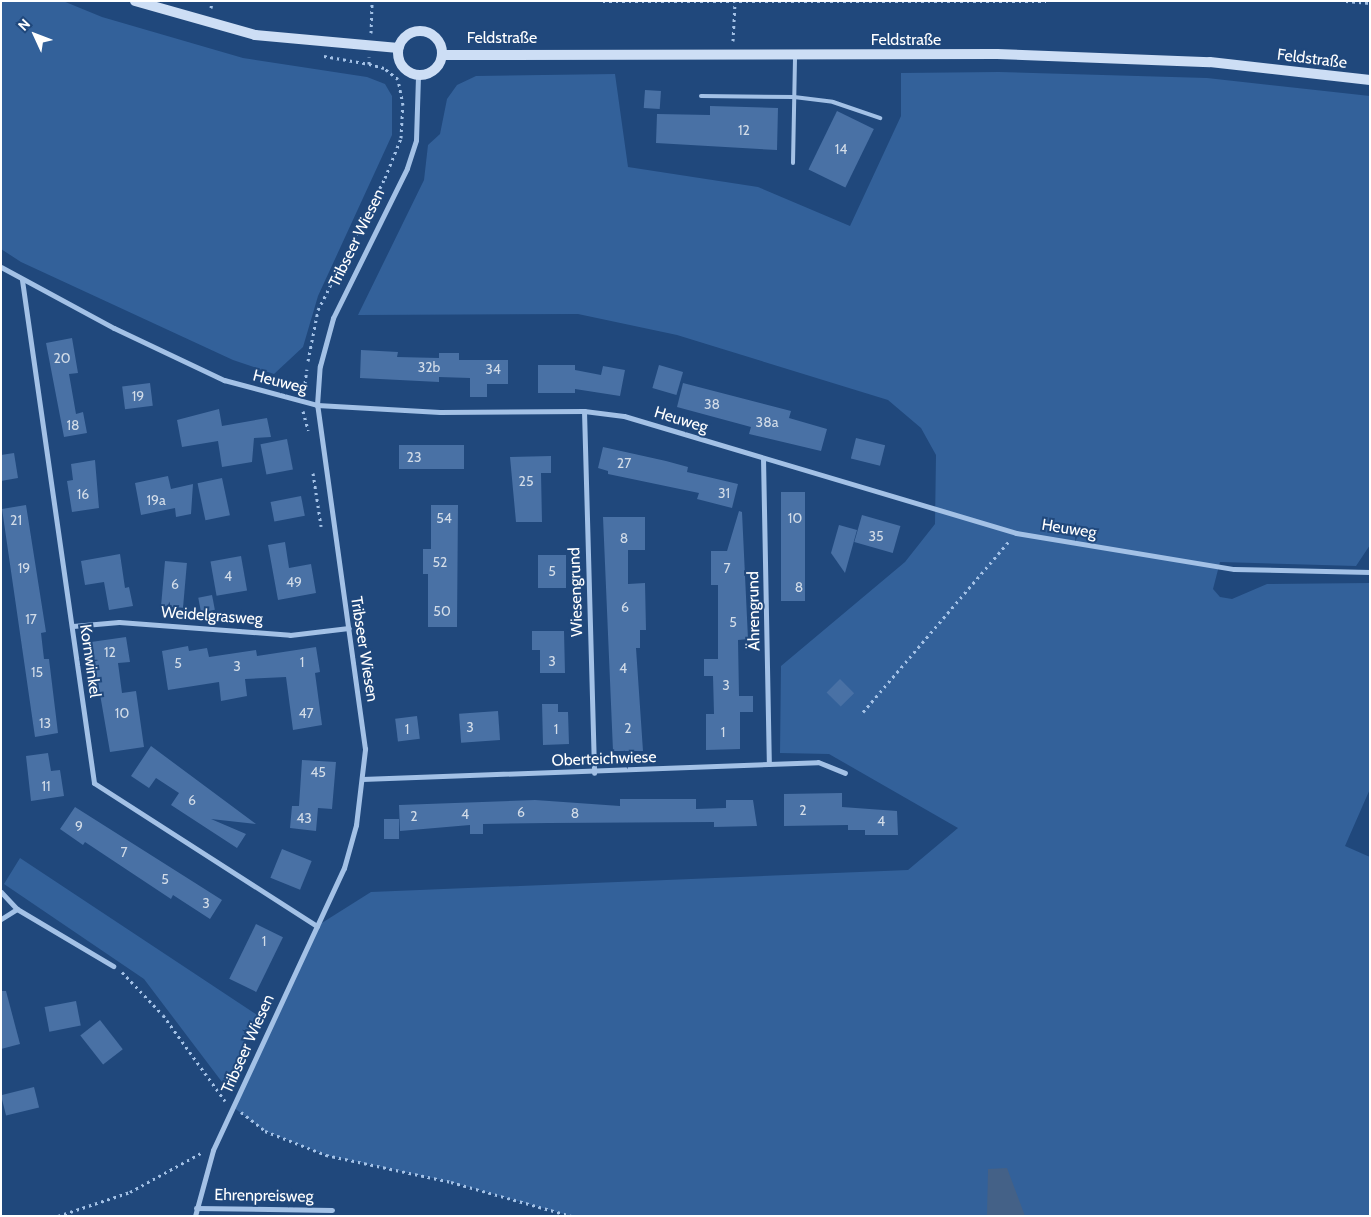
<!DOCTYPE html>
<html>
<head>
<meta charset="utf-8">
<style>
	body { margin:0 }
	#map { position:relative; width:1371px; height:1217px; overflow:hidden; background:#20487c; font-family:Cabin,sans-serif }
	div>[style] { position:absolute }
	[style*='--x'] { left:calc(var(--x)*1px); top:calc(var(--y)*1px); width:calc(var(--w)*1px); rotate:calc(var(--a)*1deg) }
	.green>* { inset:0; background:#33619a }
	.water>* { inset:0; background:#446187 }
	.building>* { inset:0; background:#4971a5; transform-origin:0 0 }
	.path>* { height:3px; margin-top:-1.5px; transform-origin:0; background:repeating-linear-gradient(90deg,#a3c1e6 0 2.5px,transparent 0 6.5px) }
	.service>* { height:4px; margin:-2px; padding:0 2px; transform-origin:2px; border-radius:2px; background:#a3c1e6 }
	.minor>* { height:5px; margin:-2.5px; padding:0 2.5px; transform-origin:2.5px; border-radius:2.5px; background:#a3c1e6 }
	.secondary>* { height:10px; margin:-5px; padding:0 5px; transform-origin:5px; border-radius:5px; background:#cddef5 }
	.secondary>.ring { margin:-5px; padding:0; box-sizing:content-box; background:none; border:10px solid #cddef5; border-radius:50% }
	span { translate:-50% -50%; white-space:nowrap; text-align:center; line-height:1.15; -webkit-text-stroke:4px #20487c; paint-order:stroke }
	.number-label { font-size:14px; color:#d2dce8 }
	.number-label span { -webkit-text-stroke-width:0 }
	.street-label { font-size:16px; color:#fff }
	.frame { position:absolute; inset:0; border:2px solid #fff; pointer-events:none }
	.north { position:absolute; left:10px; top:10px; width:50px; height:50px; -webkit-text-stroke:4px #20487c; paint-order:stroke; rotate:313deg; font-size:14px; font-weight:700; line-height:20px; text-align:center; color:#fff }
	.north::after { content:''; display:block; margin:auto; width:18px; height:22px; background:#fff; clip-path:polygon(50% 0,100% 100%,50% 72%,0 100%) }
</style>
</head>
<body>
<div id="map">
	<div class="green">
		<i style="clip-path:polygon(1px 1px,63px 1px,102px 17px,243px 58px,367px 77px,385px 84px,392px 96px,392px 135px,318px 296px,303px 347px,274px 374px,233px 360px,21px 262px,1px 249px)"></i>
		<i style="clip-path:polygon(999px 72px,1207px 78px,1370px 96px,1370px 545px,1356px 566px,1220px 562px,1213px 589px,1220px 597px,1232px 599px,1267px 584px,1370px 583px,1370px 789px,1345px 846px,1370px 857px,1370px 1216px,571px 1216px,451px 1182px,326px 1155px,265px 1131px,233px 1107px,317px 926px,371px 892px,908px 870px,958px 828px,829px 754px,780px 753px,781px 666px,905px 562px,935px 524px,936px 455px,921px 428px,888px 400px,677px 335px,578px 314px,358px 315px,424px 180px,428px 145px,440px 134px,447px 99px,457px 85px,476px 76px,615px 74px,628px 167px,758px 187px,850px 226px,901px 116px,901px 73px)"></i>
		<i style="clip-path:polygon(20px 858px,257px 1015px,228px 1081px,222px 1082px,144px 979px,4px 884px)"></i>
	</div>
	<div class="water">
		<i style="clip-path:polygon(1007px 1168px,1025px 1216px,987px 1216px,988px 1169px)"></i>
	</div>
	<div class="building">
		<i style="left:645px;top:90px;width:16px;height:18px;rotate:4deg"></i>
		<i style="clip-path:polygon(710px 106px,778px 108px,777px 150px,656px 143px,657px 114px,710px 115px)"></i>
		<i style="left:837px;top:111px;width:41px;height:65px;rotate:26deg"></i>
		<i style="clip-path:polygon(72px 338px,78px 373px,69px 374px,76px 414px,83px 412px,87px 433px,64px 437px,46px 343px)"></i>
		<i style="clip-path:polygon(361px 350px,398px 352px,397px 357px,439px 358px,439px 353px,459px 353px,459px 360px,508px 360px,508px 384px,487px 384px,487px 397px,470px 397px,470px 378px,439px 377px,439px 382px,360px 378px)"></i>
		<i style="clip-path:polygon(538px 365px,575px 365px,575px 370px,601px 375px,603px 366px,625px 370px,620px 396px,575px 389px,575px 393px,538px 393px)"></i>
		<i style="left:659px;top:365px;width:25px;height:24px;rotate:16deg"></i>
		<i style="left:150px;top:383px;width:23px;height:28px;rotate:83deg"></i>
		<i style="clip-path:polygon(683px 383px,791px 411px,789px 418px,827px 429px,821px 451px,749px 434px,751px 427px,677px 407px)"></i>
		<i style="clip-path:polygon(219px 409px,222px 426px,267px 418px,271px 437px,254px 438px,252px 462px,222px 467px,218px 441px,182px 447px,177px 420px)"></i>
		<i style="left:856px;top:438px;width:30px;height:21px;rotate:14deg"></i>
		<i style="left:287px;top:439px;width:31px;height:27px;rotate:79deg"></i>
		<i style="left:399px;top:445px;width:65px;height:24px"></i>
		<i style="clip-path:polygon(603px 447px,666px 461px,688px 467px,687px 472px,738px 484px,732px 508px,697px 499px,699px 493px,608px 474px,608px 471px,598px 468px)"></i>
		<i style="clip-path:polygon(14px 453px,18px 478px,1px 481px,1px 455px)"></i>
		<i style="clip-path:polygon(551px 456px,551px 473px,541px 473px,542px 522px,516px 522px,510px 457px)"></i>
		<i style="clip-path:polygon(95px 460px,99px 508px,72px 512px,67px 481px,73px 480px,71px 464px)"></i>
		<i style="clip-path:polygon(168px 476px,171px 489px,193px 484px,191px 514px,176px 517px,175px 508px,141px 515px,135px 483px)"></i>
		<i style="left:222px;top:478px;width:38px;height:25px;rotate:78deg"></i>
		<i style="left:781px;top:492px;width:24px;height:109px"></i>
		<i style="left:301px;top:496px;width:20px;height:31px;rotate:79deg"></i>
		<i style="clip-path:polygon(26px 505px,46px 632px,41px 633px,44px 659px,49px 659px,58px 733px,35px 737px,2px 509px)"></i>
		<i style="clip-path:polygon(431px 505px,458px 505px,457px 627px,428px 627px,428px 574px,423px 574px,423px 549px,431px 549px)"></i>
		<i style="clip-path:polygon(739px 511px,742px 512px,748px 639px,738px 640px,739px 696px,753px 696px,753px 712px,740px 712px,740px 749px,706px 750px,706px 714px,714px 714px,713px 676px,704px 676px,704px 659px,718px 659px,718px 585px,711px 585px,711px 551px,727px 551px)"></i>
		<i style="left:862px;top:515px;width:40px;height:28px;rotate:16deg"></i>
		<i style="clip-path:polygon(603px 517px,645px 517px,645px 550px,628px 550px,628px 584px,645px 583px,646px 630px,640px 630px,640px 648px,636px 648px,643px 751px,613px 751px)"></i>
		<i style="clip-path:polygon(839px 525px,857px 530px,845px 573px,831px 553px)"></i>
		<i style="clip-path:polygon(285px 542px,289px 568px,311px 564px,316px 593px,278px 600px,268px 545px)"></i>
		<i style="clip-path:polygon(120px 554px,125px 588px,129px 587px,133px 606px,109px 610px,104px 582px,85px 585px,81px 561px)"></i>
		<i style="left:538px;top:555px;width:28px;height:33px"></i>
		<i style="left:241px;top:556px;width:35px;height:31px;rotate:80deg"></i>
		<i style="left:165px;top:561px;width:22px;height:45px;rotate:5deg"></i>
		<i style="left:212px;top:595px;width:15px;height:14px;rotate:79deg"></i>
		<i style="clip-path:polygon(532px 631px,564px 631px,565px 673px,540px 673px,540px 650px,532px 650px)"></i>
		<i style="clip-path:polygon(126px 637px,130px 662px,118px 663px,122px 693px,136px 691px,144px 747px,110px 752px,91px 642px)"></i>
		<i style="clip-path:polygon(188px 646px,189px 651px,207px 648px,209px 657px,256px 650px,257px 656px,316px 647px,320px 672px,315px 673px,322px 725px,293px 730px,286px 677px,245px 679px,247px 696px,221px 701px,219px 682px,168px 690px,162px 651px)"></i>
		<i style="left:840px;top:679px;width:20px;height:19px;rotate:45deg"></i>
		<i style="clip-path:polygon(542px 704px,558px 704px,558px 712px,568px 712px,569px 744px,543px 745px)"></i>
		<i style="left:498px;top:711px;width:29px;height:39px;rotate:86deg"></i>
		<i style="left:417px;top:716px;width:23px;height:22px;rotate:83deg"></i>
		<i style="clip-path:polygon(151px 746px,256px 824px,211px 819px,246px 834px,237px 848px,171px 805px,179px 793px,156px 778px,149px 788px,131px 776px)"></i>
		<i style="clip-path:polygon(48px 753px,51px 771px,60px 770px,64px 796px,31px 801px,26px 756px)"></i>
		<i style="clip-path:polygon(302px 760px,336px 762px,332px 809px,318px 808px,316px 831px,290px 828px,292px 806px,299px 806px)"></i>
		<i style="clip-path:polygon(842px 793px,842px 807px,897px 811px,898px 835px,865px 835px,865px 830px,848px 830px,848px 825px,784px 826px,784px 794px)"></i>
		<i style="clip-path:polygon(620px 799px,696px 799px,696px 809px,726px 808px,726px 800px,753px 800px,757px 826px,714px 827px,714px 822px,549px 823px,483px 824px,483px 834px,470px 834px,470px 825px,400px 831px,399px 805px,535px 800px,620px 806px)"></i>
		<i style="clip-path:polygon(75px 807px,222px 900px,210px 919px,173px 895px,171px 899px,85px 842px,83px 845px,60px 829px)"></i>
		<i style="left:384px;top:819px;width:15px;height:20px"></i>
		<i style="left:282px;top:849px;width:32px;height:31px;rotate:22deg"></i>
		<i style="left:256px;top:924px;width:30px;height:61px;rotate:26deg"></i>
		<i style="clip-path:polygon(1px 991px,6px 991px,20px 1044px,1px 1049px)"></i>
		<i style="left:76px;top:1001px;width:25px;height:32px;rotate:79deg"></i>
		<i style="left:100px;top:1020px;width:37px;height:25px;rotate:52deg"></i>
		<i style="left:34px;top:1087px;width:21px;height:34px;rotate:76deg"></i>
	</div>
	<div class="path">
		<i style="--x:603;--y:1;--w:443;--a:0"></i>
		<i style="--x:1346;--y:1;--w:24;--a:5"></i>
		<i style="--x:211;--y:8;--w:7;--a:-82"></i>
		<i style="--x:371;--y:33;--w:32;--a:-88"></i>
		<i style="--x:733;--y:41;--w:39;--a:-87"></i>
		<i style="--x:324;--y:56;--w:46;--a:10.1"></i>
		<i style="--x:308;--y:361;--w:52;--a:-78.9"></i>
		<i style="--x:318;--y:310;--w:148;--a:-63.1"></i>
		<i style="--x:385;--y:178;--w:43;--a:-68.2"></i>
		<i style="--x:401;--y:138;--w:33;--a:-87"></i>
		<i style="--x:403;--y:105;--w:26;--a:-101"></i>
		<i style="--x:398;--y:79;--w:18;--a:-142"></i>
		<i style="--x:384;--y:68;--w:16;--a:-165"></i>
		<i style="--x:369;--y:64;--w:7;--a:-90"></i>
		<i style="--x:304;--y:390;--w:21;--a:-82"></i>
		<i style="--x:303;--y:411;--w:20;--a:75"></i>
		<i style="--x:313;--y:473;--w:54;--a:81.4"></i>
		<i style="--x:863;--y:712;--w:225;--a:-49.5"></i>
		<i style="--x:122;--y:972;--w:59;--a:46.4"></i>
		<i style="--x:163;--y:1015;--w:106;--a:54.2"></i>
		<i style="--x:241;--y:1112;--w:31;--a:38"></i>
		<i style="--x:265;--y:1131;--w:66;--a:21.5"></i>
		<i style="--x:326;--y:1155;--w:128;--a:12.2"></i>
		<i style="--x:451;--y:1182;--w:125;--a:15.8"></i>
		<i style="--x:58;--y:1216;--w:76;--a:-18.4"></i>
		<i style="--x:130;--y:1192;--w:81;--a:-28.8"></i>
	</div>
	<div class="service">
		<i style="--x:701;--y:96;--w:93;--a:0.6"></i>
		<i style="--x:794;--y:97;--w:39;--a:7"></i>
		<i style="--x:833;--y:102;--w:50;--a:18.8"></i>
		<i style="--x:793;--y:163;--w:107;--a:-88.9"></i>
	</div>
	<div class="minor">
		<i style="--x:1;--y:267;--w:128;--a:28.4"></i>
		<i style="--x:114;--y:328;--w:122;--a:25.3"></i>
		<i style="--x:224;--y:380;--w:96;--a:15"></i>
		<i style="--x:317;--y:405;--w:123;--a:3.3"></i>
		<i style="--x:440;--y:412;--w:144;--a:-0.4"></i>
		<i style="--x:584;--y:411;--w:40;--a:7.1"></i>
		<i style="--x:624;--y:416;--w:409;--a:16.6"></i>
		<i style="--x:1016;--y:533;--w:221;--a:9.4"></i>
		<i style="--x:1234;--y:569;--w:136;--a:1.3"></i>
		<i style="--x:22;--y:280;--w:508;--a:81.85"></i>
		<i style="--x:94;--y:783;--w:265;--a:32.7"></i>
		<i style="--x:584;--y:411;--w:362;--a:88.4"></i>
		<i style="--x:763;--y:458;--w:306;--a:88.9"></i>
		<i style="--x:73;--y:626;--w:46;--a:-5"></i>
		<i style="--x:119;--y:622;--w:171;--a:4.3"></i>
		<i style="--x:290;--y:635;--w:59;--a:-6.8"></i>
		<i style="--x:362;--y:779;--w:456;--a:-2.1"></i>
		<i style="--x:818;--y:762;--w:29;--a:22"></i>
		<i style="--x:1;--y:892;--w:23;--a:47"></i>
		<i style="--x:17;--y:909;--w:112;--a:30.7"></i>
		<i style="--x:1;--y:919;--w:19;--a:-32"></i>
		<i style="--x:196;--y:1208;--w:136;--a:0.8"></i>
		<i style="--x:195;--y:1216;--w:68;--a:-74.7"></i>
		<i style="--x:213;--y:1150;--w:311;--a:-65.1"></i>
		<i style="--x:344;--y:868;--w:45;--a:-74.4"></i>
		<i style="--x:356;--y:825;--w:77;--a:-83.2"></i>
		<i style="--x:365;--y:749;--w:347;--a:-97.9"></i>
		<i style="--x:317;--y:405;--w:39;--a:-86"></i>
		<i style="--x:320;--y:366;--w:50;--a:-74.8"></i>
		<i style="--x:333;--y:318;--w:167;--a:-63.7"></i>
		<i style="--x:407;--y:168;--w:29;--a:-72"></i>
		<i style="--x:416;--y:140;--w:65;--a:-88.2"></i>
	</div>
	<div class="secondary">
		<i style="--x:135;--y:1;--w:125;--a:15.8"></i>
		<i style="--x:255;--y:35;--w:144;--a:5.2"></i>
		<i class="ring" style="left:398px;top:31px;width:34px;height:34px"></i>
		<i style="--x:442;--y:55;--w:555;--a:-0.1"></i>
		<i style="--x:997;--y:54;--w:213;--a:2.2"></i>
		<i style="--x:1210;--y:62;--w:161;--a:6.4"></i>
	</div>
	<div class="number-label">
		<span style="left:744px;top:130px">12</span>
		<span style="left:841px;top:149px">14</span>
		<span style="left:62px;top:358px">20</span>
		<span style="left:429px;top:367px">32b</span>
		<span style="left:493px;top:369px">34</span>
		<span style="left:138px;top:396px">19</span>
		<span style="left:712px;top:404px">38</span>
		<span style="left:767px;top:422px">38a</span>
		<span style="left:73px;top:425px">18</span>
		<span style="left:414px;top:457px">23</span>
		<span style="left:624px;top:463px">27</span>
		<span style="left:526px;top:481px">25</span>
		<span style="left:724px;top:493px">31</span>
		<span style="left:83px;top:494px">16</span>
		<span style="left:156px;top:500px">19a</span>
		<span style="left:444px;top:518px">54</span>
		<span style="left:795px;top:518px">10</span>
		<span style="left:16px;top:520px">21</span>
		<span style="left:876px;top:536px">35</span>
		<span style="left:624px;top:538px">8</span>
		<span style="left:440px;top:562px">52</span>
		<span style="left:24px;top:568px">19</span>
		<span style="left:727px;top:568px">7</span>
		<span style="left:552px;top:571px">5</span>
		<span style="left:228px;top:576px">4</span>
		<span style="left:294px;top:582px">49</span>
		<span style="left:175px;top:584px">6</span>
		<span style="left:799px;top:587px">8</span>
		<span style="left:625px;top:607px">6</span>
		<span style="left:442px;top:611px">50</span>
		<span style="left:31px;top:619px">17</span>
		<span style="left:733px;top:622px">5</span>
		<span style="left:110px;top:652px">12</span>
		<span style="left:552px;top:661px">3</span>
		<span style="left:302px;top:662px">1</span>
		<span style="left:178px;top:663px">5</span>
		<span style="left:237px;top:666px">3</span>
		<span style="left:623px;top:668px">4</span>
		<span style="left:37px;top:672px">15</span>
		<span style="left:726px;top:685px">3</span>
		<span style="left:122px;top:713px">10</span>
		<span style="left:306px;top:713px">47</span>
		<span style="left:45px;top:723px">13</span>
		<span style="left:470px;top:727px">3</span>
		<span style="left:628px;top:728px">2</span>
		<span style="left:407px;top:729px">1</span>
		<span style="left:556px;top:729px">1</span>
		<span style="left:723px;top:732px">1</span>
		<span style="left:318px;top:772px">45</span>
		<span style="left:46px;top:786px">11</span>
		<span style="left:192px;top:800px">6</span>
		<span style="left:803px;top:810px">2</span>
		<span style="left:521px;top:812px">6</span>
		<span style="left:575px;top:813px">8</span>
		<span style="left:465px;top:814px">4</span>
		<span style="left:414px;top:816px">2</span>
		<span style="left:304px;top:818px">43</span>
		<span style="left:881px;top:821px">4</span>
		<span style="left:79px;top:826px">9</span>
		<span style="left:124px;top:852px">7</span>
		<span style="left:165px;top:879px">5</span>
		<span style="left:206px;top:903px">3</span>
		<span style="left:264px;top:941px">1</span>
	</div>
	<div class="street-label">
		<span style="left:502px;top:38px">Feldstraße</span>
		<span style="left:906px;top:40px">Feldstraße</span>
		<span style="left:1312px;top:59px;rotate:7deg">Feldstraße</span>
		<span style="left:357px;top:238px;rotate:-64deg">Tribseer Wiesen</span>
		<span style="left:280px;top:382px;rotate:14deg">Heuweg</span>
		<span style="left:681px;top:420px;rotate:17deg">Heuweg</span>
		<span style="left:1069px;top:529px;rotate:9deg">Heuweg</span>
		<span style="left:576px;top:592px;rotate:-92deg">Wiesengrund</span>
		<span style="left:754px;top:611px;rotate:-91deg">Ährengrund</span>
		<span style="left:212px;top:616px;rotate:4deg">Weidelgrasweg</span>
		<span style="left:364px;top:649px;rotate:81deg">Tribseer Wiesen</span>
		<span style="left:90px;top:661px;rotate:82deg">Kornwinkel</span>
		<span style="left:604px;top:759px;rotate:-2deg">Oberteichwiese</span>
		<span style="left:248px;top:1044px;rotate:-66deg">Tribseer Wiesen</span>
		<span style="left:264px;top:1196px;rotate:1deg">Ehrenpreisweg</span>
	</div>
	<div class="frame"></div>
	<div class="north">N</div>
</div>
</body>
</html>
